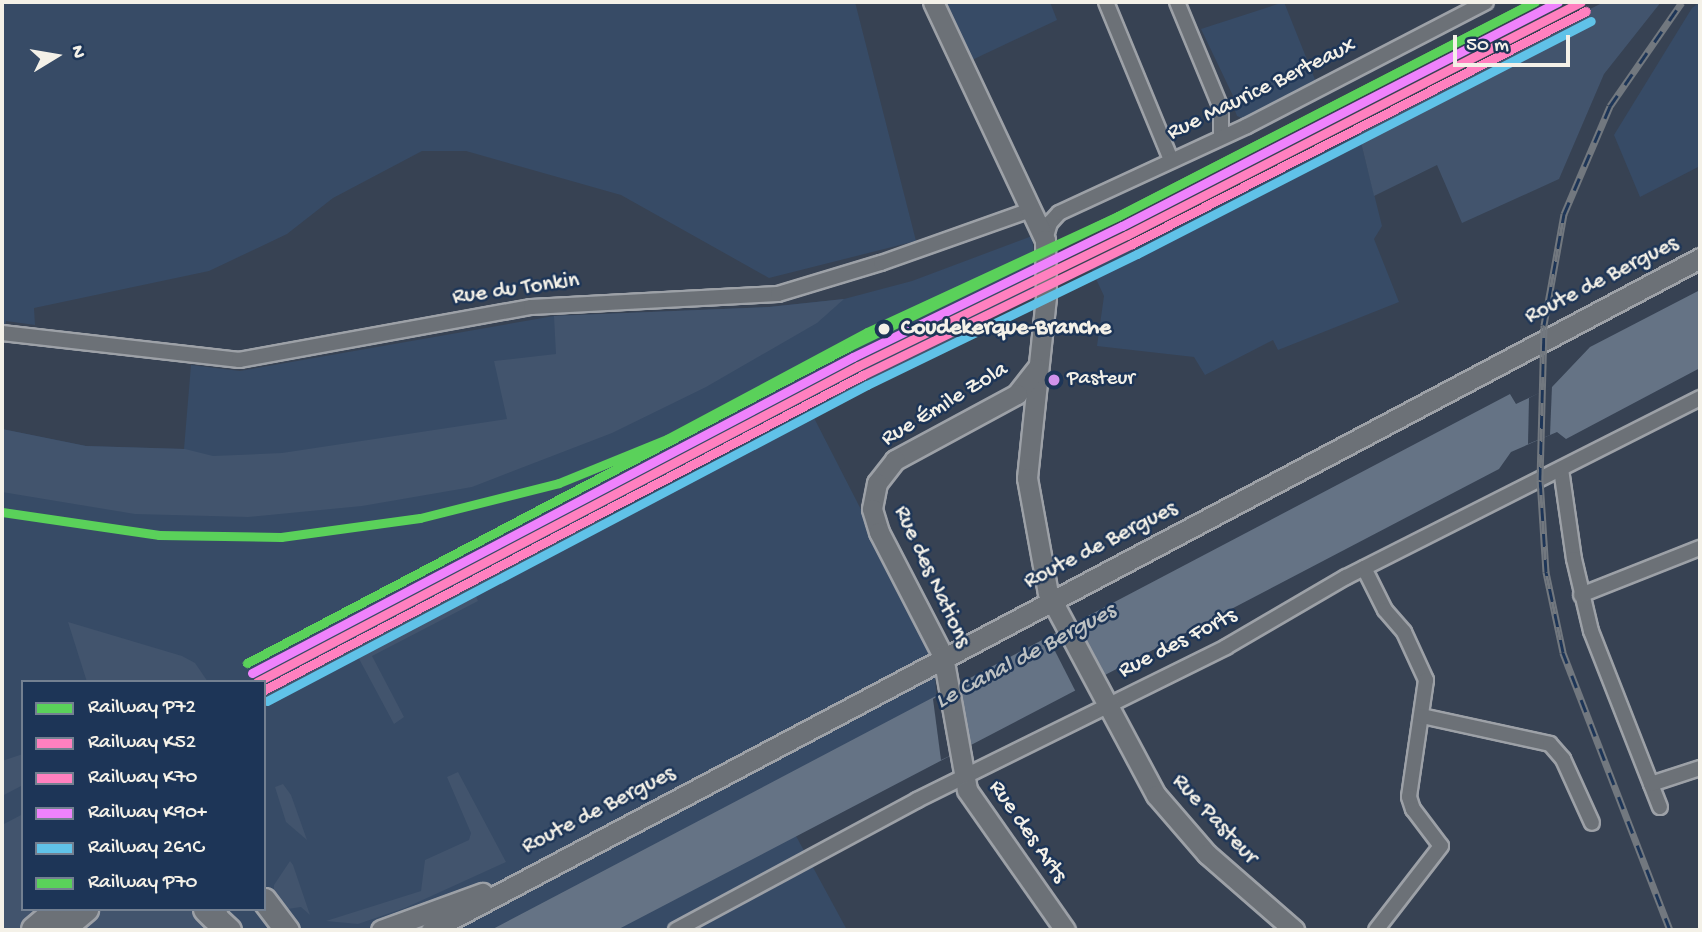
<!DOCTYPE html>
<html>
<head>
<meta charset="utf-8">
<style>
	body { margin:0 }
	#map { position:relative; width:1702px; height:932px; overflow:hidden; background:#374253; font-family:"Gochi Hand",sans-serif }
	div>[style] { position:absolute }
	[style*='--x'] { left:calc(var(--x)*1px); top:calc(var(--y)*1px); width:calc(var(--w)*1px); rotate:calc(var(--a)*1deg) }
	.built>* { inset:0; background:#374b66 }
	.green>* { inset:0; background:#42546d }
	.water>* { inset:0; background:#657385 }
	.pier>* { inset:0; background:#374253; transform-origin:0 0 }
	.roads { filter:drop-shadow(2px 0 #9da1a7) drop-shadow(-2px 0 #9da1a7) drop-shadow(0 2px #9da1a7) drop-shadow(0 -2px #9da1a7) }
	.street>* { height:14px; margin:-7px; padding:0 7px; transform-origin:7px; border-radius:7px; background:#6c7177 }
	.secondary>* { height:19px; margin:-9.5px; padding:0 9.5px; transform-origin:9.5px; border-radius:9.5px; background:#6c7177 }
	.primary>* { height:23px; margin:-11.5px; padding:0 11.5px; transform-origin:11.5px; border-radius:11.5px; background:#6c7177 }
	.highway>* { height:26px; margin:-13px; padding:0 13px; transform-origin:13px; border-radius:13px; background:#6c7177 }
	.rail>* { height:7px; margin-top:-3.5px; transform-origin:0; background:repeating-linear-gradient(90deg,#1d3557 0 13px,#72787f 0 26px); box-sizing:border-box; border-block:2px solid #72787f }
	.rail-1>* { height:9px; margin:-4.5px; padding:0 4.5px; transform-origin:4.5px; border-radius:4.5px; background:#5ad15a }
	.rail-2>* { height:9px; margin:-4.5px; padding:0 4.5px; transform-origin:4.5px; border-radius:4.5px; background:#ff80bf }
	.rail-3>* { height:9px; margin:-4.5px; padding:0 4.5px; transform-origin:4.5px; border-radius:4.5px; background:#ff80bf }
	.rail-4>* { height:9px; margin:-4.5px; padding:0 4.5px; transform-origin:4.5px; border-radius:4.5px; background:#ef82fc }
	.rail-5>* { height:9px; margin:-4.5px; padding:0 4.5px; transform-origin:4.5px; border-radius:4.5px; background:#60c2e8 }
	.rail-6>* { height:9px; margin:-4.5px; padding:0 4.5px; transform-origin:4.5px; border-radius:4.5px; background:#5ad15a }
	.dots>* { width:19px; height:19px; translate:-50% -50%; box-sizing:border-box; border:4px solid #1d3557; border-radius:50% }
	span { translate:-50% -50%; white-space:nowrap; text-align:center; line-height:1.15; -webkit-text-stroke:5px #1d3557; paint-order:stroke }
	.bus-label { font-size:21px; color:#f4f1e8 }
	.left { translate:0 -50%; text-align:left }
	.street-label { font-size:23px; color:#f4f1e8 }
	.stop-label { font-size:23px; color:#f4f1e8; font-weight:700 }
	.water-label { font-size:24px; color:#bdc1c2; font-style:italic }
	.frame { position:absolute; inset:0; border:4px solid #f4f1e8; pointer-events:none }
	.legend { position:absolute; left:21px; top:680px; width:245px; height:231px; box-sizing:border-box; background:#1d3557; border:2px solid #738091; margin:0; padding:9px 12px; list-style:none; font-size:21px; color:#f4f1e8 }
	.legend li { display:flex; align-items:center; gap:14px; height:35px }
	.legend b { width:35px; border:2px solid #738091 }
	.north { position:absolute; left:21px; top:21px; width:70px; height:70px; -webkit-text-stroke:5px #1d3557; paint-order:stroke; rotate:79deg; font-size:19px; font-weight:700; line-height:28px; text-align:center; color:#f4f1e8 }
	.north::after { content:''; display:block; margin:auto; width:24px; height:32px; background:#f4f1e8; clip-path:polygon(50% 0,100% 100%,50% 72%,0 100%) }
	.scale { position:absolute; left:1453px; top:35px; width:117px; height:32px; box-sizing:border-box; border:4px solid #f4f1e8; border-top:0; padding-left:9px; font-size:21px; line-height:24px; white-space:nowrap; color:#f4f1e8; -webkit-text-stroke:5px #1d3557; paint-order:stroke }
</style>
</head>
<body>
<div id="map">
	<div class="built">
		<i style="clip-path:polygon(2px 2px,855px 2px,916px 241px,769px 278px,621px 195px,466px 151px,422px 151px,333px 198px,287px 234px,209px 271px,34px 308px,35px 325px,6px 321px,2px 352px)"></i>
		<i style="clip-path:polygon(946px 2px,1050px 2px,1057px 20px,972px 60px)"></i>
		<i style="clip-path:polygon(1284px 2px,1316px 82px,1244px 119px,1237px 116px,1232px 103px,1235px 100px,1201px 29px)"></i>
		<i style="clip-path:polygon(1700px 2px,1700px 166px,1640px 197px,1614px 135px,1692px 8px)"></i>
		<i style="clip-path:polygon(1357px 126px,1382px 226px,1374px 239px,1399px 302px,1278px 350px,1273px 340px,1205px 375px,1194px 357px,1097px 346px,1104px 296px,1090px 266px)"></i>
		<i style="clip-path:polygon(evenodd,1032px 236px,1038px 293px,812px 414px,933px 650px,941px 760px,796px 836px,847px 930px,2px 930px,2px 429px,86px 446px,184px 449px,191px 365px,240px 371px,554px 316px,769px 307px,844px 299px,912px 281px,1032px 236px,23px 682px,264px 682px,264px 909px,23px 909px,23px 682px)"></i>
	</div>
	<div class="green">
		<i style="clip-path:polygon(1604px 2px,1661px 2px,1604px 74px,1559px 179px,1462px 223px,1437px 165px,1374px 196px,1357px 126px)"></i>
		<i style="clip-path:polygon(844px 299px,817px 323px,706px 387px,612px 433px,472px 487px,362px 506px,248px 517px,135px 514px,2px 492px,2px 429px,86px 446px,185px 449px,213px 456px,282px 453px,507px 419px,494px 361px,556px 354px,554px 316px,769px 307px)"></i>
		<i style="clip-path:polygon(980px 317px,987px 322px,835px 403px,830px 394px)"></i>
		<i style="clip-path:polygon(599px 513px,605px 524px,474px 592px,478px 601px,372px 656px,404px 717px,394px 724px,357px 655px,264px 703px,264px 688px)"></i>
		<i style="clip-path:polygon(68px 622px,182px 656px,195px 663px,208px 682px,87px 682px)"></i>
		<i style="clip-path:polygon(23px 754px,23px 785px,2px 796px,2px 761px)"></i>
		<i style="clip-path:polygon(458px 772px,506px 862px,405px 908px,358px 924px,326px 921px,421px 891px,425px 860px,469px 840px,471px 833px,447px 777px)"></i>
		<i style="clip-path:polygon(283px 784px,291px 795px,307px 840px,286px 822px,275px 787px)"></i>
		<i style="clip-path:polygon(23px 814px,23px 909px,46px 909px,22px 930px,2px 930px,2px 825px)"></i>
		<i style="clip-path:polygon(290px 861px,293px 865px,310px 915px,301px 907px,281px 910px,274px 894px,274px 885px)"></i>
		<i style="clip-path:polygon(99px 909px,202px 909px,221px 930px,75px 930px)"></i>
	</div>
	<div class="water">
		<i style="clip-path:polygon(1700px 290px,1700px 368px,1566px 439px,1557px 432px,1511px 452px,1499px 469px,617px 930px,491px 930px,1510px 394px,1516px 404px,1552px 387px,1590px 347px)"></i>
	</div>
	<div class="pier">
		<i style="clip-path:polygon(1552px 386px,1550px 435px,1528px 444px,1529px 398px)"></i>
		<i style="left:1076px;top:624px;width:62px;height:31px;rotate:63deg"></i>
		<i style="clip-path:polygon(959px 684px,969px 747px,941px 760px,933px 699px)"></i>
	</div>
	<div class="roads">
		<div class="street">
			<i style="--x:1106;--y:2;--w:171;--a:67.6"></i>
			<i style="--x:1177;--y:2;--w:115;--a:67.5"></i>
			<i style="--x:1221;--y:108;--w:28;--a:90"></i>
			<i style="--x:1045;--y:240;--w:18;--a:-74"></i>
			<i style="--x:1050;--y:223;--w:13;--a:-48"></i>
			<i style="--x:1059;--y:213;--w:207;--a:-24.8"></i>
			<i style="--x:1247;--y:126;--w:269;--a:-27.4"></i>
			<i style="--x:2;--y:333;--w:239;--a:6.5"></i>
			<i style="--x:239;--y:360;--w:297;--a:-10.3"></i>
			<i style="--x:531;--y:307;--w:247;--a:-3"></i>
			<i style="--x:778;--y:294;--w:108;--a:-16.8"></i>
			<i style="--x:881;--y:263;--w:156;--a:-19.5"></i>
			<i style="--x:1561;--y:469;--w:91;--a:81.8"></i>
			<i style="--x:1574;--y:559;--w:74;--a:76.7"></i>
			<i style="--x:1591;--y:631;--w:189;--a:68.6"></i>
			<i style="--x:1364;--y:568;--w:47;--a:63.4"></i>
			<i style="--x:1385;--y:610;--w:29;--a:49"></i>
			<i style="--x:1404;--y:632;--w:53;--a:65.4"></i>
			<i style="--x:1426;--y:680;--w:118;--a:98.3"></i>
			<i style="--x:1409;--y:797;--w:13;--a:72"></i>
			<i style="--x:1413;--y:809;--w:46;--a:52.9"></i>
			<i style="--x:1441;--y:846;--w:106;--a:127.7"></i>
			<i style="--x:1581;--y:595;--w:128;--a:-21.6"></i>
			<i style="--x:1422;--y:716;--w:131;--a:12.3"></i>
			<i style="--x:1550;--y:744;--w:20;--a:49"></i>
			<i style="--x:1563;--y:759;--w:70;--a:65.6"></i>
			<i style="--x:1651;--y:784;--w:52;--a:-18.1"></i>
			<i style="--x:676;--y:930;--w:274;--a:-28.3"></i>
			<i style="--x:917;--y:800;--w:345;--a:-26.3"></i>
			<i style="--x:1226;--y:647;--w:139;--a:-30.3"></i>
			<i style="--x:1346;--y:577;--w:397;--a:-26.8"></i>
		</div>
		<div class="secondary">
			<i style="--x:933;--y:2;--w:263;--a:64.8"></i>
			<i style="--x:1045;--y:240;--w:57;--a:89"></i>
			<i style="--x:1046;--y:297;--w:182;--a:96"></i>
			<i style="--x:1027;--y:478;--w:117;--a:79.7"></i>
			<i style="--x:1048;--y:593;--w:229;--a:61.9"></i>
			<i style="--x:1156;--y:795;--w:78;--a:49.2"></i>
			<i style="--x:1207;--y:854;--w:116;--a:41.1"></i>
			<i style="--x:1037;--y:368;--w:33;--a:128"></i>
			<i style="--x:1017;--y:394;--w:139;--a:151.6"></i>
			<i style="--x:895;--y:460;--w:29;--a:128"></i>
			<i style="--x:877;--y:483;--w:26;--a:101"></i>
			<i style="--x:872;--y:509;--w:24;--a:73"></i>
			<i style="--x:879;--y:532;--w:140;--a:62.7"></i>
			<i style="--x:943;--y:656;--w:136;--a:79.8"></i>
			<i style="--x:967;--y:790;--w:171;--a:55"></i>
			<i style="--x:381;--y:930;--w:108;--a:-20.1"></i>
			<i style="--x:431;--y:930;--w:1436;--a:-27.9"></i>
		</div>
		<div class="primary">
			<i style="--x:264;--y:900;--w:38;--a:53"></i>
			<i style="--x:215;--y:917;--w:19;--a:43"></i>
		</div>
		<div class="highway">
			<i style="--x:207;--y:909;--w:11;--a:45"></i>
			<i style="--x:35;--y:930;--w:33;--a:-40"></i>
			<i style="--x:60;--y:930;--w:33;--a:-40"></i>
		</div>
	</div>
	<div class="rail">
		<i style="--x:1670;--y:930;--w:298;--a:-111.1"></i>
		<i style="--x:1563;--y:652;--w:82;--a:-102"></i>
		<i style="--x:1546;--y:572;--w:92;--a:-93.7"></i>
		<i style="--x:1540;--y:480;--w:155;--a:-88.5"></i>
		<i style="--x:1544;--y:325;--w:113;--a:-79.8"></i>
		<i style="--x:1564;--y:214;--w:117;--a:-66.9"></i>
		<i style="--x:1610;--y:106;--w:126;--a:-55.3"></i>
	</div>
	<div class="rail-1">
		<i style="--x:2;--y:512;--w:159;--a:8.3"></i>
		<i style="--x:159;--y:535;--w:122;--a:0.9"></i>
		<i style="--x:281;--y:537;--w:140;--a:-7.8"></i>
		<i style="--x:420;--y:518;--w:143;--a:-14.1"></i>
		<i style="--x:559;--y:483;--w:117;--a:-22.2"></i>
		<i style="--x:667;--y:439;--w:227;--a:-28.1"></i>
		<i style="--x:867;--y:332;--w:277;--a:-24.8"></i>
		<i style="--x:1118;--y:216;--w:468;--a:-27.2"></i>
	</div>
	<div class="rail-2">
		<i style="--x:257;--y:682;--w:679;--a:-27.73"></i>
		<i style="--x:858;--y:366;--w:299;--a:-26"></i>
		<i style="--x:1127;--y:235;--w:510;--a:-27.17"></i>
	</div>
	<div class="rail-3">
		<i style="--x:264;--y:690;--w:677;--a:-27.74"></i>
		<i style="--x:863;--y:375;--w:299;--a:-26"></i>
		<i style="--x:1132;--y:244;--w:510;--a:-27.17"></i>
	</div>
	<div class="rail-4">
		<i style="--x:252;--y:673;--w:679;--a:-27.73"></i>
		<i style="--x:853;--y:357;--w:299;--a:-26"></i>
		<i style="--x:1122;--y:226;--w:490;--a:-27.2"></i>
	</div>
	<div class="rail-5">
		<i style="--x:267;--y:701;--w:678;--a:-27.77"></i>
		<i style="--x:867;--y:385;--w:300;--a:-25.9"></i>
		<i style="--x:1137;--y:254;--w:510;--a:-27.17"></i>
	</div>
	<div class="rail-6">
		<i style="--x:247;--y:663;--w:679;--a:-27.73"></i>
		<i style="--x:848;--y:347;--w:300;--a:-25.9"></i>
		<i style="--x:1118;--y:216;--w:469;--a:-27.2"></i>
	</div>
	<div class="dots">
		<i style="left:884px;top:329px;background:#f4f1e8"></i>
		<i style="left:1054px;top:380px;background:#d193ec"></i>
	</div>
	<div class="bus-label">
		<span class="left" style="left:1067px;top:380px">Pasteur</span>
	</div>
	<div class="street-label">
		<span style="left:1262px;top:90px;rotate:-26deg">Rue Maurice Berteaux</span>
		<span style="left:1602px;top:281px;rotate:-27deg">Route de Bergues</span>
		<span style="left:516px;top:290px;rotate:-8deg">Rue du Tonkin</span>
		<span style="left:945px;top:405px;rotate:-31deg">Rue Émile Zola</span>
		<span style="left:1101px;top:546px;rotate:-27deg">Route de Bergues</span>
		<span style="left:931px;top:577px;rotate:65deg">Rue des Nations</span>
		<span style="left:1178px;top:644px;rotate:-27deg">Rue des Forts</span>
		<span style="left:599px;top:811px;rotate:-27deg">Route de Bergues</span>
		<span style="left:1214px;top:820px;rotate:47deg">Rue Pasteur</span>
		<span style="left:1027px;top:832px;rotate:55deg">Rue des Arts</span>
	</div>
	<div class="stop-label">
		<span class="left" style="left:901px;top:329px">Coudekerque-Branche</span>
	</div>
	<div class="water-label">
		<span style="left:1026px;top:657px;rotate:-28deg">Le Canal de Bergues</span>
	</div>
	<div class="frame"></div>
	<ul class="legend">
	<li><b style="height:9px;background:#5ad15a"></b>Railway P72</li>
	<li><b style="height:9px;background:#ff80bf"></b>Railway K52</li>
	<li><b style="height:9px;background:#ff80bf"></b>Railway K70</li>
	<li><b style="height:9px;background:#ef82fc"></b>Railway K90+</li>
	<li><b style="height:9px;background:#60c2e8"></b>Railway 261C</li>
	<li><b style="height:9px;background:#5ad15a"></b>Railway P70</li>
	</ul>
	<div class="north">N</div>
	<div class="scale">50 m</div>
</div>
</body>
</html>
